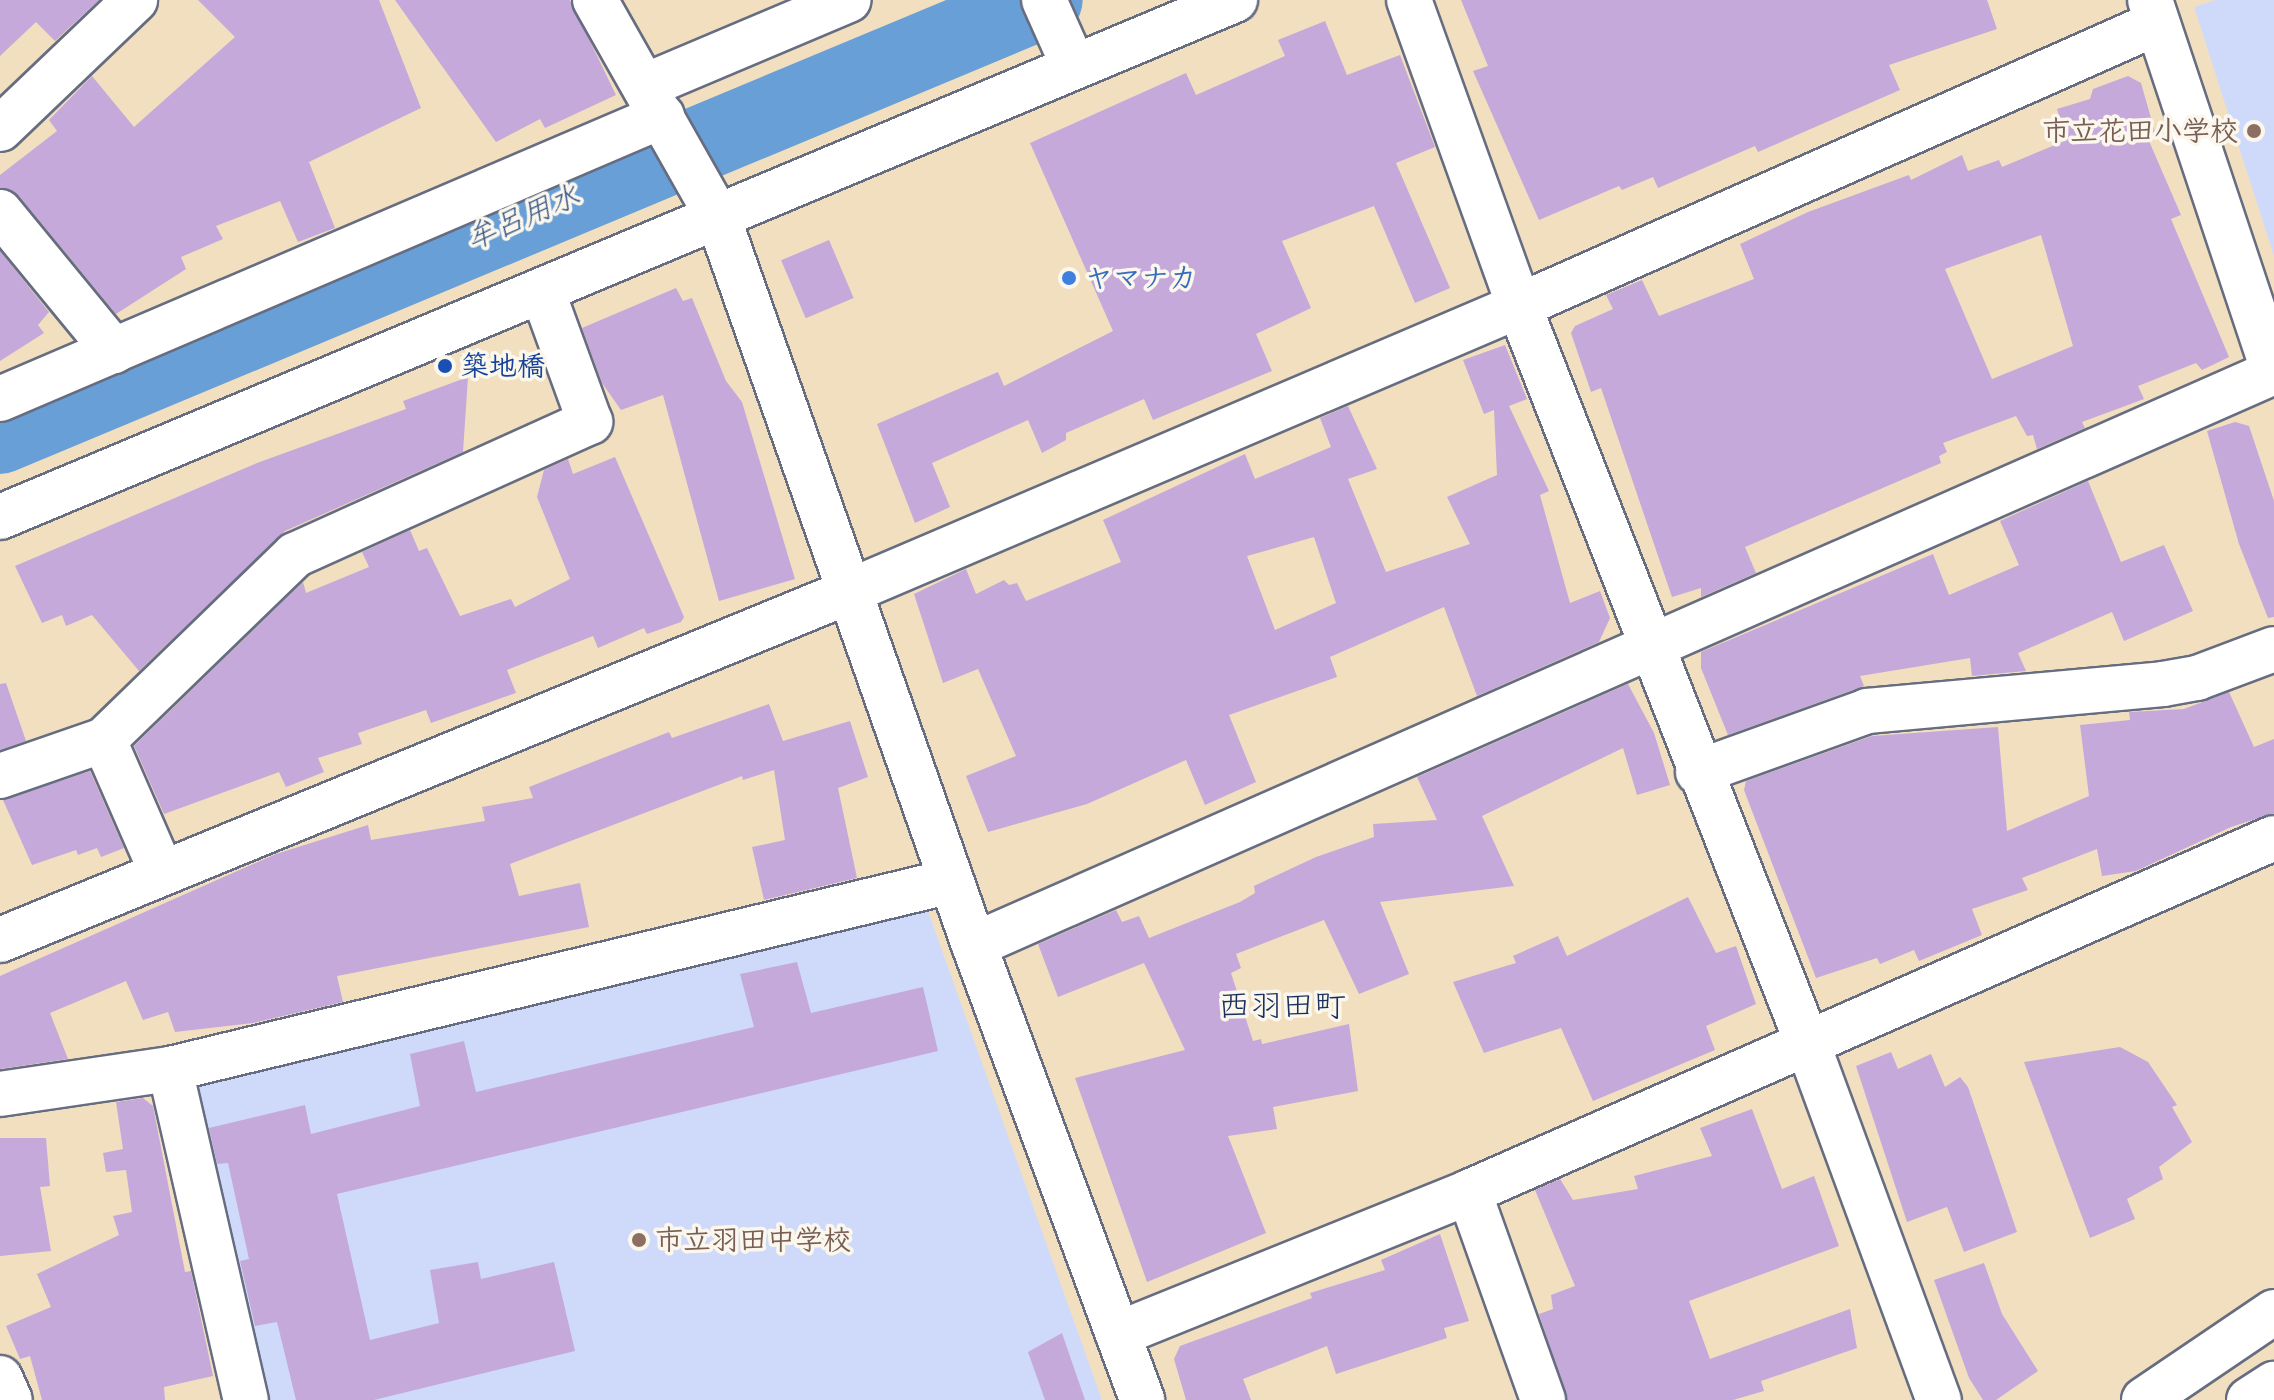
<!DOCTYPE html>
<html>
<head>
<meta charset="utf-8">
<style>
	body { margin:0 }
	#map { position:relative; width:2274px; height:1400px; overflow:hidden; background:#f1dfbf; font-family:"Comic Neue","Klee One",sans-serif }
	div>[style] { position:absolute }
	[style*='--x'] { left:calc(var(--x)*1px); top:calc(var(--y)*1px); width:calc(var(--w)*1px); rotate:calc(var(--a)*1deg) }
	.built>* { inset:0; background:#cfdafa }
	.river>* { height:76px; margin:-38px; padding:0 38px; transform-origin:38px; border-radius:38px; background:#689fd6 }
	.building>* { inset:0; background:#c5a9da; transform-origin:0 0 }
	.roads { filter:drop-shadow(2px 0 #666d80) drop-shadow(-2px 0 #666d80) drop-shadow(0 2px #666d80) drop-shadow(0 -2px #666d80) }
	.street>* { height:44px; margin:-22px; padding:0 22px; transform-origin:22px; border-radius:22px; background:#fff }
	.secondary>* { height:44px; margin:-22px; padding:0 22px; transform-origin:22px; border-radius:22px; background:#fff }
	.dots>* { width:22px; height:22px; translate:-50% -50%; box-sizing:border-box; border:4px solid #fbf7ec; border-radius:50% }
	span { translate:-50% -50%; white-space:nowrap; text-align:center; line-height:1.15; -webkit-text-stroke:7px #fbf7ec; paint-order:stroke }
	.education-label { font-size:28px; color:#785e54; font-weight:700 }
	.right { translate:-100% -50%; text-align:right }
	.left { translate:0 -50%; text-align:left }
	.shop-label { font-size:28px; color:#366cbe; font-weight:700 }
	.transit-label { font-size:28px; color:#164399; font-weight:700 }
	.water-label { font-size:30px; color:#365688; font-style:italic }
	.quarter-label { font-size:32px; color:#1b2f5e }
</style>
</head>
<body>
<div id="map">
	<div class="built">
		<i style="clip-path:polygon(2215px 0,2274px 0,2274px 256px,2194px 7px)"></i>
		<i style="clip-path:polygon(924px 900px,1102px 1400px,268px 1400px,196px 1080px)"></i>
	</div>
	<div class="river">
		<i style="--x:0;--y:436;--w:1132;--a:-22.65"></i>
	</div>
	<div class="building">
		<i style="clip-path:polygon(0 0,99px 0,55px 41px,36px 22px,0 56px)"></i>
		<i style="clip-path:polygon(198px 0,379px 0,421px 108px,309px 162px,335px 228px,298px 242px,280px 201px,216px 226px,223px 239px,181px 257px,186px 269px,116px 314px,19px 196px,0 188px,0 175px,57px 131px,49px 120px,92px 76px,134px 127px,235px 37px)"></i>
		<i style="clip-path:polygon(395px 0,570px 0,616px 95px,545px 128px,540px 119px,496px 142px)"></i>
		<i style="clip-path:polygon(1461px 0,1987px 0,1997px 29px,1889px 65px,1900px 90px,1758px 152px,1755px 146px,1658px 188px,1653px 177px,1622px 190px,1619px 186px,1539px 220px,1473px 71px,1488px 66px)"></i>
		<i style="clip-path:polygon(1325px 21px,1347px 75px,1400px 55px,1435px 147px,1396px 163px,1450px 288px,1415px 303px,1374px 206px,1282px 241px,1311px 308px,1256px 334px,1272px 371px,1153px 420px,1144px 399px,1066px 433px,1066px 440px,1042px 453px,1028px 420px,932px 463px,950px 507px,915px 523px,877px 424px,998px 372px,1004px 386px,1113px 331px,1030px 143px,1186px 73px,1196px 95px,1285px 56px,1278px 40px)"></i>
		<i style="clip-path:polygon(evenodd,2128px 76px,2141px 83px,2157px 139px,2149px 141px,2181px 215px,2171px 219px,2229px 357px,2202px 370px,2196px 363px,2138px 386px,2144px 399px,2082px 422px,2085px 428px,2037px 449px,2033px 435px,2027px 436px,2016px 416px,1943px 443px,1947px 452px,1939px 456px,1941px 463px,1745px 547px,1756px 573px,1701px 597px,1701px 588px,1672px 597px,1601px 388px,1591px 392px,1571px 333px,1575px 326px,1613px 309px,1606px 295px,1642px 280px,1659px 316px,1754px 279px,1740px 244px,1808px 212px,1909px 175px,1911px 180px,1962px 155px,1968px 171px,1999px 160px,2002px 167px,2067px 140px,2057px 109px,2090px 99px,2093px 89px,2128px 76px,2041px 235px,2073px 346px,1992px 379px,1945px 269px,2041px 235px)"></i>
		<i style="left:829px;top:240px;width:63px;height:52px;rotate:67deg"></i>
		<i style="clip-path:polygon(0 251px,49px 312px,38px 325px,44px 333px,0 361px)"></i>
		<i style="clip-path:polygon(676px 288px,683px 301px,692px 298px,726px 381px,742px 402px,795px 579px,719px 601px,663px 395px,621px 410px,602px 383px,582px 328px)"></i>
		<i style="clip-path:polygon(evenodd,1505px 345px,1527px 399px,1509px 406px,1549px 491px,1540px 495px,1570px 603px,1600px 591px,1610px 618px,1599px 642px,1477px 696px,1444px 607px,1330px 657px,1337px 677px,1229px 715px,1256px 782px,1205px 805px,1186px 760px,1087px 804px,988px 832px,966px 776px,1016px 756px,978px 669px,943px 683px,914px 594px,966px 569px,976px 594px,1004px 580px,1009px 585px,1017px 583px,1026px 601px,1121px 562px,1103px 520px,1245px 454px,1255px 479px,1331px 447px,1320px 418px,1348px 406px,1377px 469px,1348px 479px,1386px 572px,1470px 544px,1447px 497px,1497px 475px,1494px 410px,1484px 414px,1463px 360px,1505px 345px,1314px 537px,1336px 603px,1275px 630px,1247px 556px,1314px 537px)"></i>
		<i style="clip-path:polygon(468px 377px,463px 452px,285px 531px,139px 671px,92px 615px,66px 626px,62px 615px,42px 623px,15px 566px,257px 463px,406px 409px,403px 401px)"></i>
		<i style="clip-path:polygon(2235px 422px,2249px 426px,2274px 501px,2274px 617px,2268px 618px,2239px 544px,2207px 431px)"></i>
		<i style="clip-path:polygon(615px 457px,684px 617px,681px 622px,647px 634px,644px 628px,598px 648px,593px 636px,507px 670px,516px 693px,431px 723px,426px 710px,358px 733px,362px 744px,318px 758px,324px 772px,286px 787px,279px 772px,164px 814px,134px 746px,303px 582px,306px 593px,369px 567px,362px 552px,410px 530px,419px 551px,427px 548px,460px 616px,511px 599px,515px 607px,570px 579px,537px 497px,544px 470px,568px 459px,573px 474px)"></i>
		<i style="clip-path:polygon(2088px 481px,2121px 562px,2164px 545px,2193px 611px,2124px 641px,2112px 612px,2018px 653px,2026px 671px,1972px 676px,1970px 658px,1860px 676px,1864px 686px,1728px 735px,1701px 668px,1701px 652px,1933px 554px,1949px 595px,2019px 565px,2000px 521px)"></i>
		<i style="clip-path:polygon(6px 683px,26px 741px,0 750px,0 684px)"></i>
		<i style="clip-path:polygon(1628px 684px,1654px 733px,1670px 785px,1637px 795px,1623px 748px,1482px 816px,1514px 886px,1380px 902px,1409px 974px,1359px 994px,1324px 920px,1236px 954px,1241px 968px,1231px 973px,1253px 1041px,1261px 1039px,1262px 1044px,1349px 1024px,1358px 1091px,1273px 1107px,1277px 1129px,1228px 1136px,1266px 1233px,1147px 1282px,1075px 1078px,1185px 1050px,1144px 963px,1058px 997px,1038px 944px,1116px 910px,1122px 922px,1139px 916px,1149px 938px,1240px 902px,1255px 893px,1254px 886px,1316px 857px,1374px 837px,1373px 824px,1437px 820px,1417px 777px)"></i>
		<i style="clip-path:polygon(2229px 692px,2254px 747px,2274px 739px,2274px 813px,2231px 827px,2136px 871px,2102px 876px,2097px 849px,2022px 878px,2028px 890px,1972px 909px,1982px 935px,1919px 961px,1914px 950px,1880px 964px,1877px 958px,1816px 978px,1744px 790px,1746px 781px,1872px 736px,1998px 727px,2007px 831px,2089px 796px,2080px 725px,2130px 720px,2129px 712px,2184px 709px)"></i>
		<i style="clip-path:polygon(769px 704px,783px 741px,850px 721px,868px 777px,838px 788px,857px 878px,764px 900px,752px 847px,785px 840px,774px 770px,743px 780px,742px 776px,510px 864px,519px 896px,580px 883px,589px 927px,337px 976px,343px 1002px,253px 1023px,175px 1032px,168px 1012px,143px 1020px,126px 981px,50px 1013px,68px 1059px,0 1069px,0 976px,276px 854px,368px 825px,371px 840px,485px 821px,482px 807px,533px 798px,529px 787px,669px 732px,672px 738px)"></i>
		<i style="clip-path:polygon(90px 771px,124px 848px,101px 857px,97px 848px,78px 855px,76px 850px,32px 865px,3px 800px)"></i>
		<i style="clip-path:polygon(1688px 897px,1716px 953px,1736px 946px,1756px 1004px,1706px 1026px,1715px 1050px,1593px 1101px,1561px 1028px,1484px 1053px,1453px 982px,1516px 963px,1513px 956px,1558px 936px,1567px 956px)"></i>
		<i style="clip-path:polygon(797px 962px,811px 1013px,923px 987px,938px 1051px,337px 1194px,370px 1340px,439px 1323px,430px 1270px,478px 1262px,481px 1279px,554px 1262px,575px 1351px,374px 1400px,296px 1400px,277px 1322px,255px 1326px,240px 1261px,249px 1259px,228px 1163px,217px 1164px,209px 1128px,305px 1105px,311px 1134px,420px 1106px,410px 1054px,464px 1041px,476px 1092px,754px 1027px,740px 974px)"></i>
		<i style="clip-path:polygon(2120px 1047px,2148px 1062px,2177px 1105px,2172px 1107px,2192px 1142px,2159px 1167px,2163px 1179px,2127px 1199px,2135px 1219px,2090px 1238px,2024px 1062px)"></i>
		<i style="clip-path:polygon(1891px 1052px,1898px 1069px,1931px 1054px,1945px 1087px,1960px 1077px,1968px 1087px,2017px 1232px,1964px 1252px,1947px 1207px,1907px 1222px,1856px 1066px)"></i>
		<i style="clip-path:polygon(143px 1098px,153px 1106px,185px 1272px,191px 1271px,213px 1376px,164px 1387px,165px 1400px,42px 1400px,30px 1356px,20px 1359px,6px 1326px,51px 1307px,37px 1274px,119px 1235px,113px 1216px,132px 1212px,126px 1170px,106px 1172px,103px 1153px,123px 1149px,116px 1102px)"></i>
		<i style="clip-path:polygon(1752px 1109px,1782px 1189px,1814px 1176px,1839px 1246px,1689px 1301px,1710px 1359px,1850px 1309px,1857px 1348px,1761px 1381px,1764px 1391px,1733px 1400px,1567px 1400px,1539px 1314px,1553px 1309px,1551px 1295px,1575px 1286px,1535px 1190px,1560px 1179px,1573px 1200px,1638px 1189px,1634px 1176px,1712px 1156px,1700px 1128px)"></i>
		<i style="clip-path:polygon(0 1138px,46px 1138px,50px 1186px,40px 1187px,51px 1251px,0 1256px)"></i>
		<i style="clip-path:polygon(1440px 1234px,1469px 1321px,1444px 1328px,1447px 1338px,1336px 1374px,1327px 1346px,1243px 1379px,1251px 1400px,1186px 1400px,1174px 1359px,1180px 1346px,1312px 1298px,1310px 1293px,1385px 1270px,1381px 1260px)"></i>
		<i style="clip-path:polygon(1984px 1263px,2002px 1314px,2038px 1371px,1996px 1400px,1983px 1400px,1969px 1378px,1934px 1280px)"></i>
		<i style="clip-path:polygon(1062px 1333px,1085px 1400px,1045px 1400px,1028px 1352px)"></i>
	</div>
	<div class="roads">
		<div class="street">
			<i style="--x:595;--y:0;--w:249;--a:60.5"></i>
			<i style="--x:1044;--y:0;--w:73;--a:65.9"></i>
			<i style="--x:1409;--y:0;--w:325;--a:70.2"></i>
			<i style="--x:1519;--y:306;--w:790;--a:68.63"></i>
			<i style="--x:1807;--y:1042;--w:382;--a:69.8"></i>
			<i style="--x:645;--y:86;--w:221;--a:-22.9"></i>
			<i style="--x:0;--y:129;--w:187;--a:-43.7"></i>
			<i style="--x:0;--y:212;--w:180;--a:50.6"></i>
			<i style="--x:0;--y:399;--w:720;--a:-23.15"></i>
			<i style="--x:1698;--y:772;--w:180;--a:-19.8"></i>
			<i style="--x:1867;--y:711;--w:297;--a:-5.2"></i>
			<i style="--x:2163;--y:684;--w:35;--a:-10"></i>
			<i style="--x:2197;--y:678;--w:82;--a:-20.6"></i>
			<i style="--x:0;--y:776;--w:110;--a:-19.1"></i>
			<i style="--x:162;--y:873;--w:145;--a:-113.6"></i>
			<i style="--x:104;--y:740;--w:266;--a:-44.1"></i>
			<i style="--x:295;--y:555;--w:324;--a:-24.3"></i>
			<i style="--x:590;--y:422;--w:140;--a:-110"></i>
			<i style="--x:0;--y:940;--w:917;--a:-22.31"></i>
			<i style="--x:848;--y:592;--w:729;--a:-23.09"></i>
			<i style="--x:1519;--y:306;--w:698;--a:-23.92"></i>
			<i style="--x:974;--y:945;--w:1421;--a:-23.79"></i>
			<i style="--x:170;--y:1069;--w:340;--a:77.1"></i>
			<i style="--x:0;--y:1094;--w:172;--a:-8.4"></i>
			<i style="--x:170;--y:1069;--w:803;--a:-13.53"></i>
			<i style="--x:1469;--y:1192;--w:221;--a:70.4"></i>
			<i style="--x:1118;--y:1334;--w:379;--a:-22"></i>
			<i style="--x:1469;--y:1192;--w:879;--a:-23.74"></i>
			<i style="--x:0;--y:1378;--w:24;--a:66"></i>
		</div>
		<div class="secondary">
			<i style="--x:2150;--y:0;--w:393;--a:71.6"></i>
			<i style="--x:718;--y:217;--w:772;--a:70.63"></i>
			<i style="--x:974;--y:945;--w:485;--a:69.7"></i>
			<i style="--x:0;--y:517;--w:1339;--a:-22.72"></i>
			<i style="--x:2144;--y:1400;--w:157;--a:-34.1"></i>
			<i style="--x:2249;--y:1400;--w:30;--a:-33"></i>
		</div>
	</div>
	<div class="dots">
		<i style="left:2254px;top:131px;background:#8d6e63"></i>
		<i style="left:1069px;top:278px;background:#3f7fe0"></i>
		<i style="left:445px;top:366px;background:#1a4fb4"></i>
		<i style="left:639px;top:1240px;background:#8d6e63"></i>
	</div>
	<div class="education-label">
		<span class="right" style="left:2238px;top:131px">市立花田小学校</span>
		<span class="left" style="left:655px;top:1240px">市立羽田中学校</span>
	</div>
	<div class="shop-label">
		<span class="left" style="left:1085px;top:278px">ヤマナカ</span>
	</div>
	<div class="transit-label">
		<span class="left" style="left:461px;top:366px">築地橋</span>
	</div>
	<div class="water-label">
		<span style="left:523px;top:218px;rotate:-23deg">牟呂用水</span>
	</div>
	<div class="quarter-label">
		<span style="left:1282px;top:1006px">西羽田町</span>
	</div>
</div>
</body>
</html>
